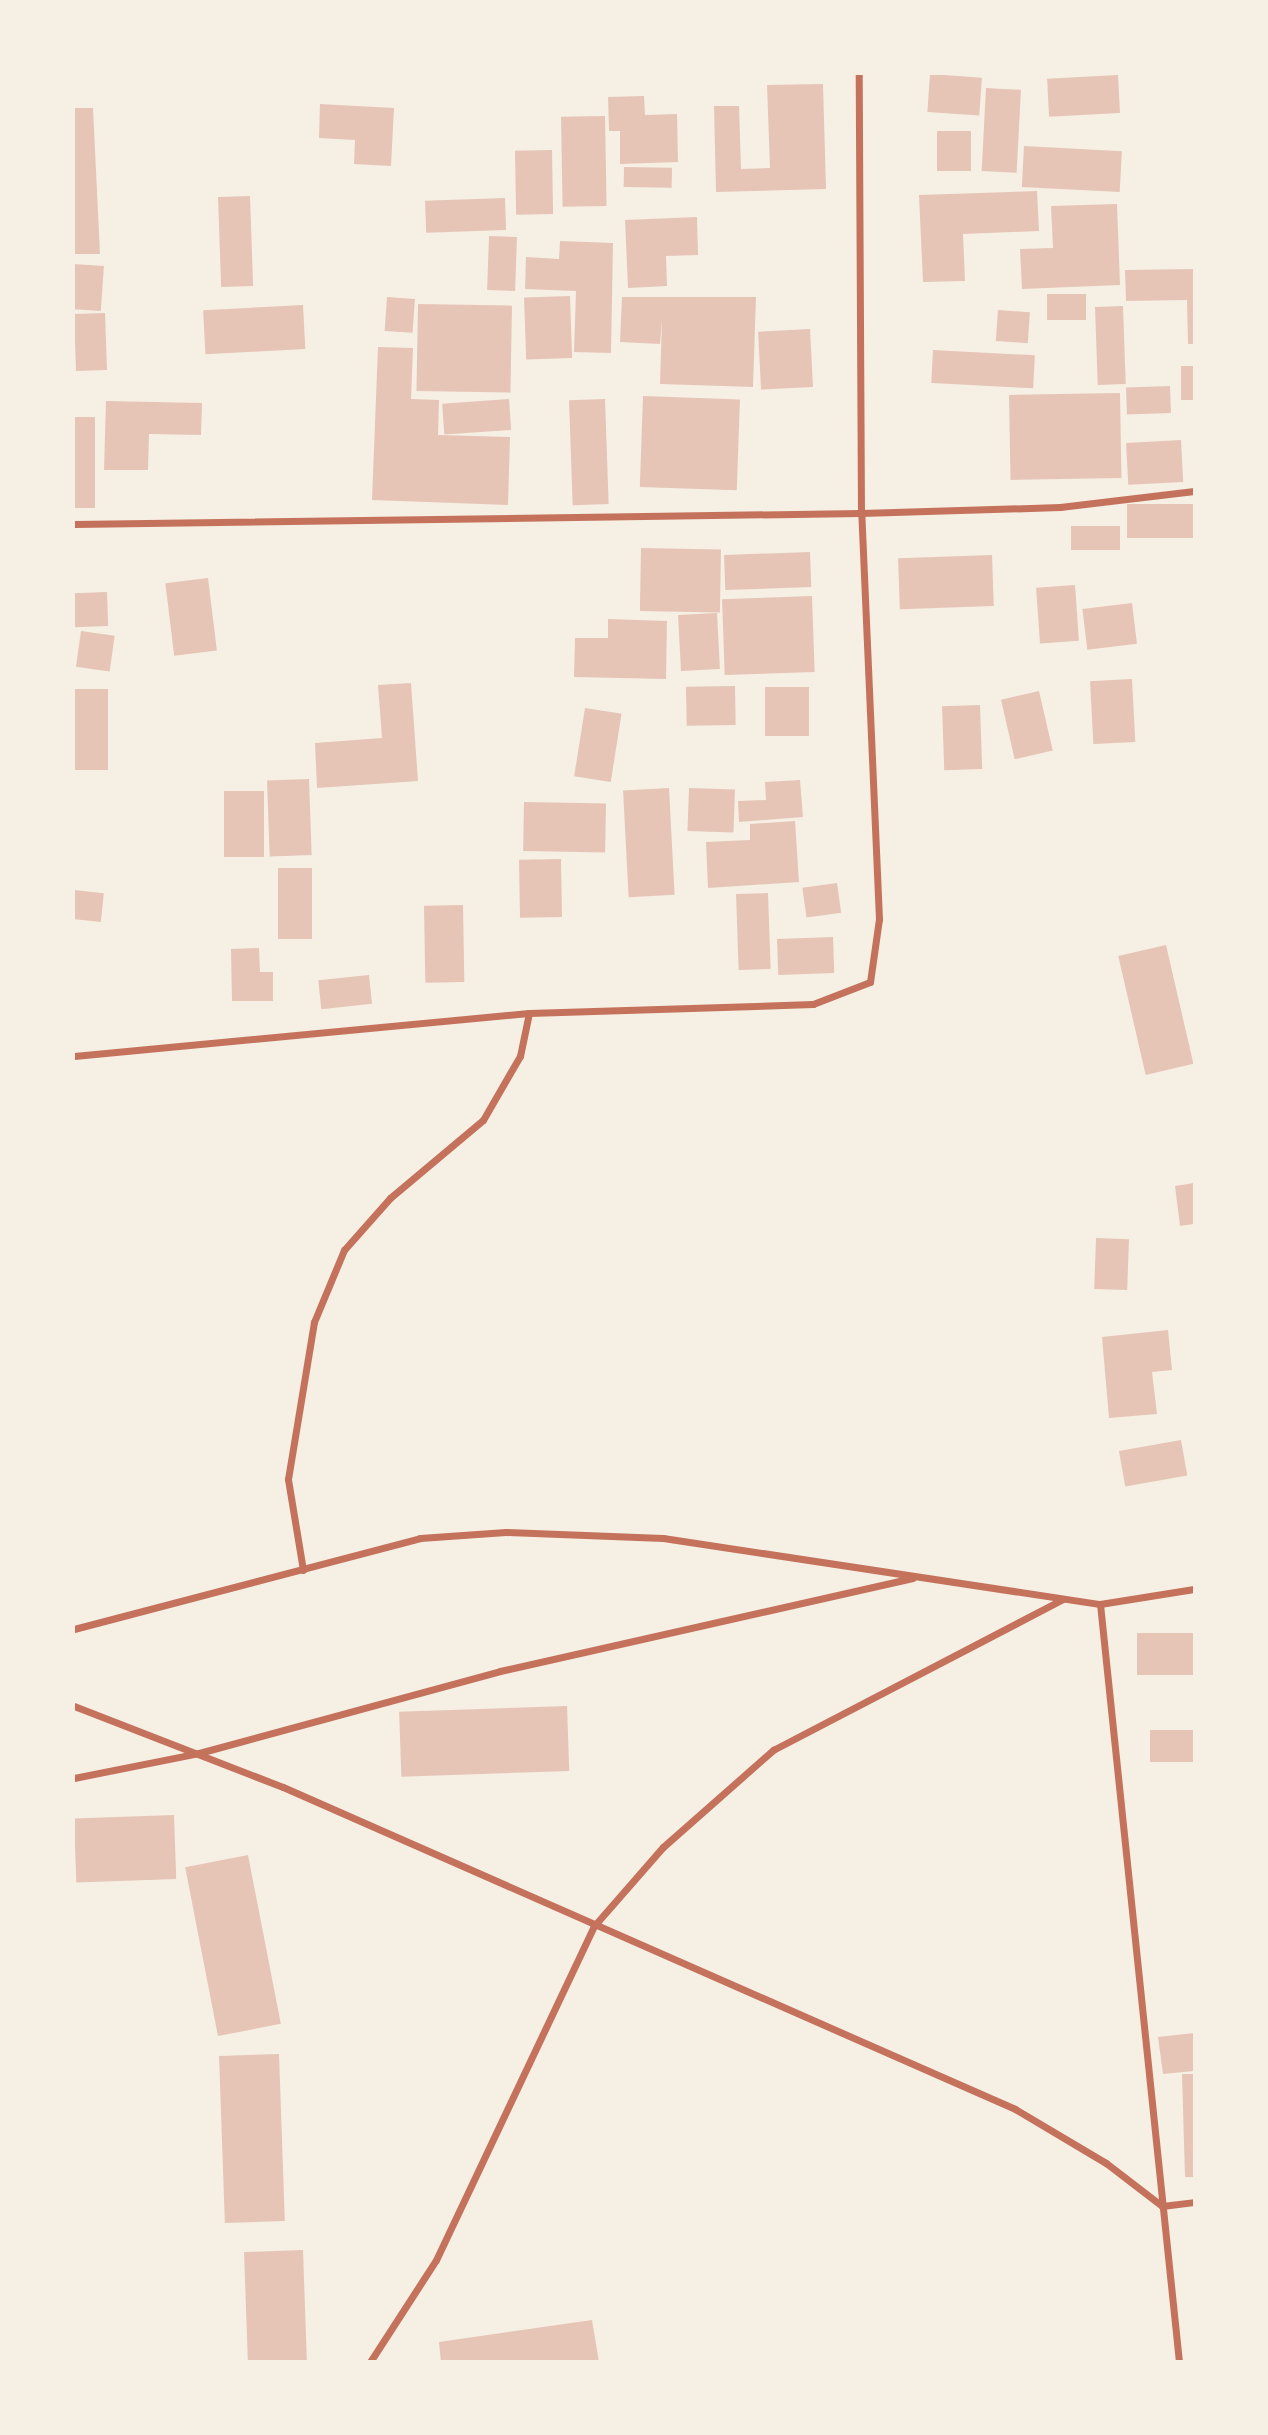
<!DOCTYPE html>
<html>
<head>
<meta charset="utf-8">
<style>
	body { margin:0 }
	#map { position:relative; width:1268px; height:2435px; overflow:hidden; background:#f6efe4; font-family:"Varela Round",sans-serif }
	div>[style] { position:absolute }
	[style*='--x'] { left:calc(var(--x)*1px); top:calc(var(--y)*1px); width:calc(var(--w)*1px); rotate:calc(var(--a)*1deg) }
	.building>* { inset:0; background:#e6c5b7; transform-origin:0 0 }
	.minor>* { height:7px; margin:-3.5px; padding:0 3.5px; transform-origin:3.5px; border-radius:3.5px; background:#c5725c }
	span { translate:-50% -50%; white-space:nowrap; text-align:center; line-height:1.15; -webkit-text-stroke:7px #f6efe4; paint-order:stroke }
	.frame { position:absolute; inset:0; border:75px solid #f6efe4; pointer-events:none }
</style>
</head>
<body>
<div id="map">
	<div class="building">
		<i style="left:930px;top:74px;width:52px;height:38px;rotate:4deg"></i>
		<i style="left:1118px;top:75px;width:38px;height:71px;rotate:87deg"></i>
		<i style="clip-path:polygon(823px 84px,826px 189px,716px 192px,714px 106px,739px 106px,741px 169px,770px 168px,767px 85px)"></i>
		<i style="left:986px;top:88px;width:35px;height:83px;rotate:3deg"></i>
		<i style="clip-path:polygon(644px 96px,645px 115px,677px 114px,678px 162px,620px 164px,620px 131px,609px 131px,608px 97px)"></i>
		<i style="clip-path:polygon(320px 104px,394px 108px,391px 166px,354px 164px,355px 140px,319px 138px)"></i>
		<i style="clip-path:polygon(74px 108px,93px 108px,100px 254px,74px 254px)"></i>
		<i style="left:605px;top:116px;width:90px;height:44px;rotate:89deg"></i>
		<i style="left:971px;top:131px;width:40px;height:34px;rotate:90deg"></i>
		<i style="left:1024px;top:146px;width:98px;height:41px;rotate:3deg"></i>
		<i style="left:552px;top:150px;width:64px;height:37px;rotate:89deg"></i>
		<i style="left:624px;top:167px;width:48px;height:20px;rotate:1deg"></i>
		<i style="clip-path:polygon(1037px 191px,1039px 231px,963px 234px,965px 281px,923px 282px,919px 195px)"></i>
		<i style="left:250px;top:196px;width:90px;height:32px;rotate:88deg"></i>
		<i style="left:505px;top:198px;width:32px;height:80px;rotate:88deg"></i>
		<i style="clip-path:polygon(1117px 204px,1120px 285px,1022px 289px,1020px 249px,1053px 248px,1051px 206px)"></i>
		<i style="clip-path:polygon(697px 217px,698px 255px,666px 256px,667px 286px,628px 288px,625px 220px)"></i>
		<i style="left:489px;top:236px;width:28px;height:54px;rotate:2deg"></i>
		<i style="clip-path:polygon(560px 241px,613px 243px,611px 353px,574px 352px,576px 291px,525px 289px,526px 257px,559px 259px)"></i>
		<i style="left:74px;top:264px;width:30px;height:45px;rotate:4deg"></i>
		<i style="clip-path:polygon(1194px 269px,1194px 344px,1188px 344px,1187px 300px,1126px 301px,1125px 270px)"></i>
		<i style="left:1047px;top:294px;width:39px;height:26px"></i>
		<i style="left:570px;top:296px;width:62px;height:46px;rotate:88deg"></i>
		<i style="left:387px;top:297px;width:28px;height:34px;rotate:4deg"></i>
		<i style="clip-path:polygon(622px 297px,756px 297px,753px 387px,660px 384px,662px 319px,660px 344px,620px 342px)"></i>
		<i style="left:418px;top:304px;width:94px;height:87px;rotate:1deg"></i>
		<i style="left:303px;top:305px;width:44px;height:100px;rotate:87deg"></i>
		<i style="left:1123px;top:306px;width:78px;height:28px;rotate:88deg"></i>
		<i style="left:998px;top:310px;width:32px;height:31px;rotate:4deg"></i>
		<i style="left:105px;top:313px;width:57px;height:31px;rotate:88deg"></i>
		<i style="left:810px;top:329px;width:58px;height:52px;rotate:87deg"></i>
		<i style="clip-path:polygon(378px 347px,413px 348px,411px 399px,439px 400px,438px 435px,510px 437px,508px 505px,372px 500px)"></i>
		<i style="left:933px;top:350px;width:102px;height:33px;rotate:3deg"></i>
		<i style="left:1181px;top:366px;width:13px;height:34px"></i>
		<i style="left:1170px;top:386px;width:27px;height:44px;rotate:88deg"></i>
		<i style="left:1120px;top:393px;width:85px;height:111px;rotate:89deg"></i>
		<i style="left:643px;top:396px;width:97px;height:91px;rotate:2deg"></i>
		<i style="left:509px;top:399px;width:31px;height:67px;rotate:86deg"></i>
		<i style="left:605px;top:399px;width:105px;height:36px;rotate:88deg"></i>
		<i style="clip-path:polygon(106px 401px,202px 403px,201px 435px,149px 434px,148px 470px,104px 470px)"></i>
		<i style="left:74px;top:417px;width:21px;height:91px"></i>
		<i style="left:1181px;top:440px;width:42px;height:55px;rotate:87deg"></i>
		<i style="left:1194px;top:504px;width:34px;height:67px;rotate:90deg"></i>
		<i style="left:1120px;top:526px;width:24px;height:49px;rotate:90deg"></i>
		<i style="left:641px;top:548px;width:80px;height:63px;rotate:1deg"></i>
		<i style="left:810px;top:552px;width:35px;height:86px;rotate:88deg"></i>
		<i style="left:992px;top:555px;width:51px;height:94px;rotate:88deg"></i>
		<i style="left:208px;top:578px;width:73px;height:43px;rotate:83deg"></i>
		<i style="left:1075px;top:585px;width:56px;height:39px;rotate:86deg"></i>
		<i style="left:107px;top:592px;width:34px;height:33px;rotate:88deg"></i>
		<i style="left:812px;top:596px;width:76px;height:90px;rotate:88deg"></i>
		<i style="left:1132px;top:603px;width:41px;height:50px;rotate:83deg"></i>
		<i style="left:717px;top:613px;width:56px;height:39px;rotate:87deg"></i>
		<i style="clip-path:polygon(608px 619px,667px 621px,666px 679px,574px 677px,575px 638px,608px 638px)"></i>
		<i style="left:81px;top:631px;width:34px;height:36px;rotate:8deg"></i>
		<i style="left:1132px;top:679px;width:63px;height:42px;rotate:87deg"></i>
		<i style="clip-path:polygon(411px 683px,418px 781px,317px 788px,315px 743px,382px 738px,378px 685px)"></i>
		<i style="left:735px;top:686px;width:39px;height:49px;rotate:89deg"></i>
		<i style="left:765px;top:687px;width:44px;height:49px"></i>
		<i style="left:74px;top:689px;width:34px;height:81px"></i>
		<i style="left:1039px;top:691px;width:61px;height:39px;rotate:77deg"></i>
		<i style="left:980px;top:705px;width:64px;height:38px;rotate:88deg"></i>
		<i style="left:585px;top:708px;width:37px;height:69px;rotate:9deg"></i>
		<i style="left:309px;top:779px;width:76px;height:42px;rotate:88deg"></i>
		<i style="clip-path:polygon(800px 780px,803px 817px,739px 822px,738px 801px,766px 800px,765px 782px)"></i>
		<i style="left:669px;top:788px;width:107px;height:46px;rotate:87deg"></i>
		<i style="left:689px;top:788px;width:46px;height:43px;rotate:2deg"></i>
		<i style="left:224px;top:791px;width:40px;height:66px"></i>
		<i style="left:524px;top:802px;width:82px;height:49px;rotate:1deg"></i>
		<i style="clip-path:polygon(795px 821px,799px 882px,708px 888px,706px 842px,750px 840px,750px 824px)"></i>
		<i style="left:561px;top:859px;width:58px;height:42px;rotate:89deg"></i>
		<i style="left:278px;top:868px;width:34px;height:71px"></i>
		<i style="left:837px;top:883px;width:30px;height:35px;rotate:82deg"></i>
		<i style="left:74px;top:890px;width:30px;height:29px;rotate:6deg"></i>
		<i style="left:768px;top:893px;width:76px;height:32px;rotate:88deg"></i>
		<i style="left:463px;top:905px;width:77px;height:39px;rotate:89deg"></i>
		<i style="left:833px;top:937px;width:36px;height:56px;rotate:88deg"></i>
		<i style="left:1166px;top:945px;width:122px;height:49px;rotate:77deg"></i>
		<i style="clip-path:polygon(259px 948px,260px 972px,273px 972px,273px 1001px,232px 1001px,231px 949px)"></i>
		<i style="left:369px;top:975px;width:29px;height:51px;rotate:84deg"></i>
		<i style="clip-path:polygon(1194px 1183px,1194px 1224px,1180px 1226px,1175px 1186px)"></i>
		<i style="left:1096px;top:1238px;width:33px;height:51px;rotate:2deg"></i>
		<i style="clip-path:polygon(1168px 1330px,1172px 1370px,1152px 1372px,1157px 1414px,1109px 1418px,1102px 1337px)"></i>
		<i style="left:1181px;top:1440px;width:36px;height:63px;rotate:80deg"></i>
		<i style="left:1194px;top:1633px;width:42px;height:57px;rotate:90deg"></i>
		<i style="left:567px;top:1706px;width:65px;height:168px;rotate:88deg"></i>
		<i style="left:1194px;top:1730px;width:32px;height:44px;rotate:90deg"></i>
		<i style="left:174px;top:1815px;width:64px;height:100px;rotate:88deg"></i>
		<i style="left:248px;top:1855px;width:172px;height:64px;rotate:79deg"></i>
		<i style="clip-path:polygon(1194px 2033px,1194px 2071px,1163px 2074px,1158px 2037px)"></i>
		<i style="left:279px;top:2054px;width:167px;height:60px;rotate:88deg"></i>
		<i style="clip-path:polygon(1182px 2074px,1194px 2074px,1194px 2177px,1185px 2177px)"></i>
		<i style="left:303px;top:2250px;width:112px;height:59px;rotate:88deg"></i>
		<i style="clip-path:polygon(592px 2320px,599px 2362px,441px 2362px,439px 2342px)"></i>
	</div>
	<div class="minor">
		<i style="--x:74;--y:524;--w:787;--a:-0.8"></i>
		<i style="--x:861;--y:513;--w:199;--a:-1.7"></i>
		<i style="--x:1060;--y:507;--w:135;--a:-6.8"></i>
		<i style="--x:74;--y:1056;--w:457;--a:-5.4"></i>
		<i style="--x:529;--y:1013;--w:284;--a:-1.8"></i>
		<i style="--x:813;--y:1004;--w:61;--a:-21.1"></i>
		<i style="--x:870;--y:982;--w:64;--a:-81.9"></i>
		<i style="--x:879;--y:919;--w:406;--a:-92.5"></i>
		<i style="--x:861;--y:513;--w:439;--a:-90.3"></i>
		<i style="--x:303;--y:1570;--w:92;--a:-99.4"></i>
		<i style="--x:288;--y:1479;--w:159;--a:-80.6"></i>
		<i style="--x:314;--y:1322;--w:78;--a:-67.4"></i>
		<i style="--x:344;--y:1250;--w:69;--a:-48.5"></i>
		<i style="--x:390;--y:1198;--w:121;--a:-40"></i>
		<i style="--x:483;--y:1120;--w:74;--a:-60"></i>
		<i style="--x:520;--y:1056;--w:44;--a:-78.2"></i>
		<i style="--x:1100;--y:1604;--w:762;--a:84.05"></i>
		<i style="--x:74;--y:1629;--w:358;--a:-14.7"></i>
		<i style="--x:420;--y:1538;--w:86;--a:-4"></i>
		<i style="--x:506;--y:1532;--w:157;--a:2.2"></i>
		<i style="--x:663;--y:1538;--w:442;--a:8.6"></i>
		<i style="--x:1100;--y:1604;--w:95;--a:-9.1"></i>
		<i style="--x:74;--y:1706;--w:224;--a:21.2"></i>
		<i style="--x:283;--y:1787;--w:800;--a:23.74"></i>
		<i style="--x:1015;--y:2109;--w:106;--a:30.7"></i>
		<i style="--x:1106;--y:2163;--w:71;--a:37.5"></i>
		<i style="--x:1162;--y:2206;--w:32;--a:-7"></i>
		<i style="--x:74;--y:1778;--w:127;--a:-11.3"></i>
		<i style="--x:199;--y:1753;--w:312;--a:-15.2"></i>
		<i style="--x:500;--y:1671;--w:423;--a:-12.7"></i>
		<i style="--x:370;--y:2362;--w:121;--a:-57.1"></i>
		<i style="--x:436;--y:2260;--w:369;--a:-64.7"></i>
		<i style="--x:594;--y:1926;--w:105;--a:-48.9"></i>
		<i style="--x:663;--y:1847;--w:147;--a:-41.4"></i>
		<i style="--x:773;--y:1750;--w:327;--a:-27.5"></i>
	</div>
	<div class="frame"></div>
</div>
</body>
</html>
